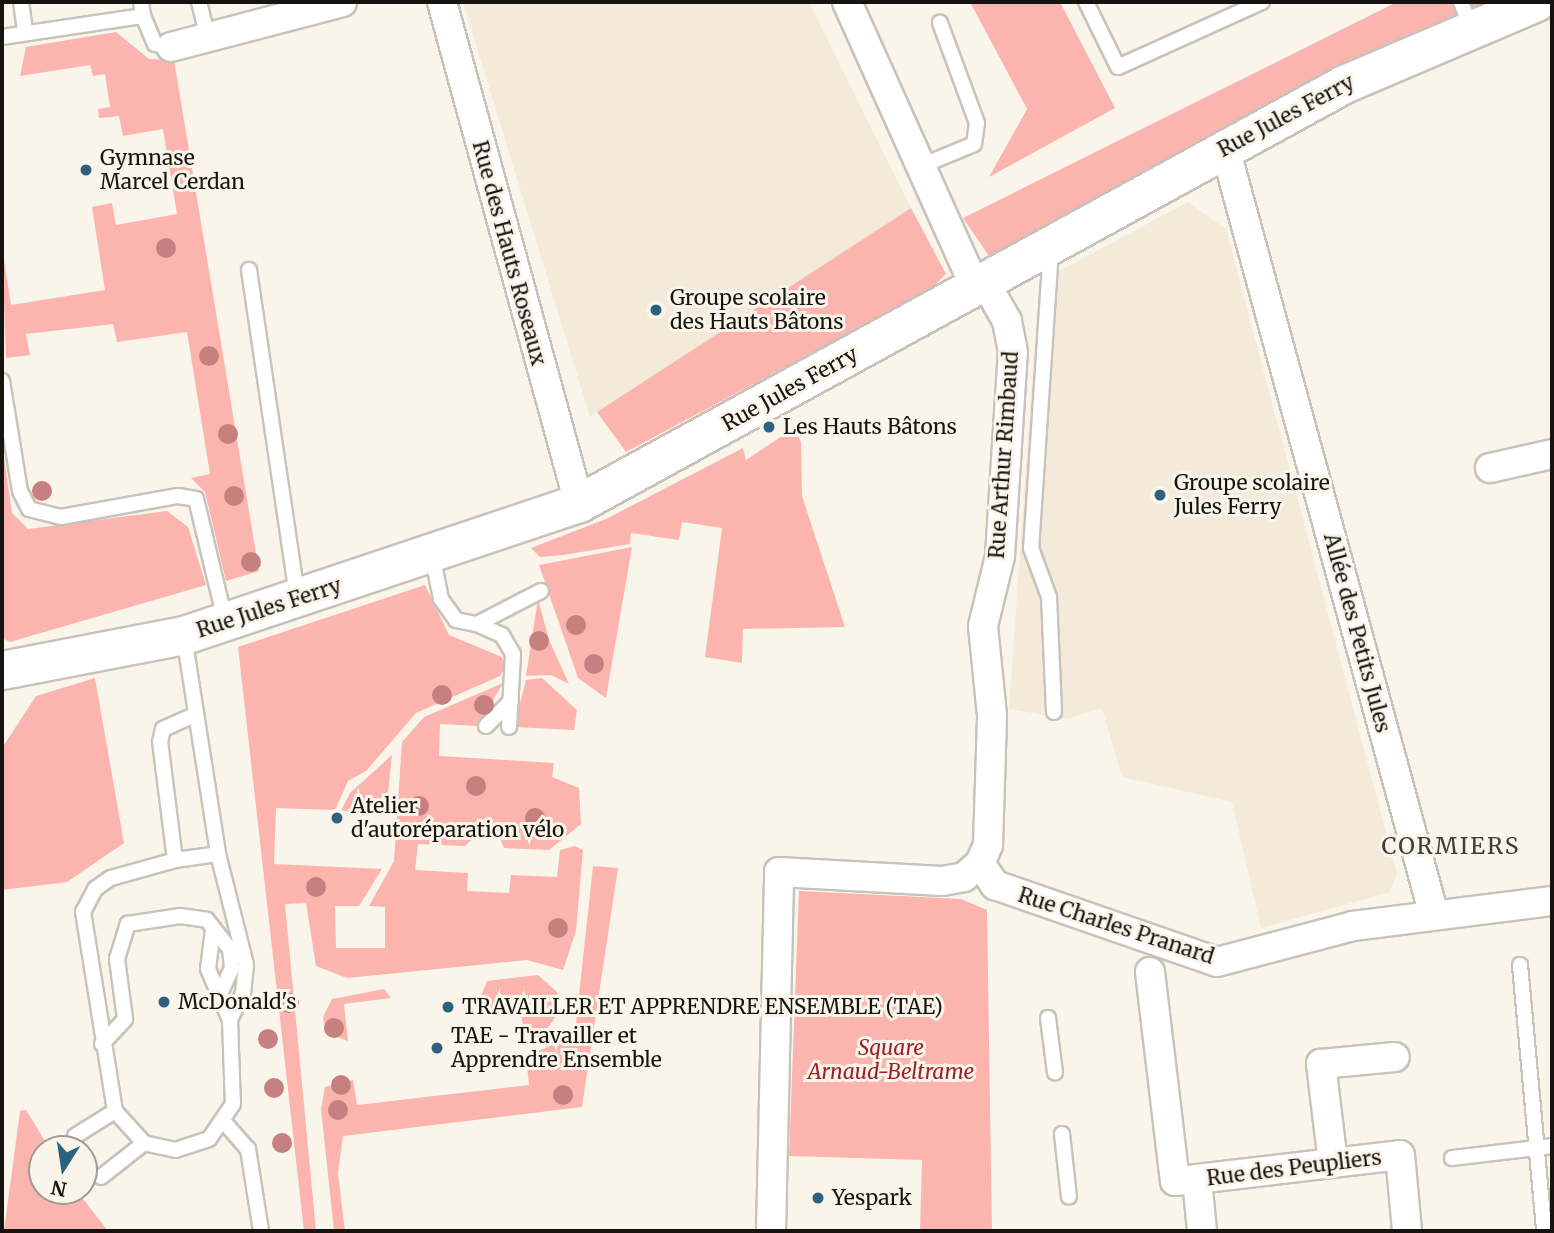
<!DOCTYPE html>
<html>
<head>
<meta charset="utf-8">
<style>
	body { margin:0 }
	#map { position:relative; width:1554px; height:1233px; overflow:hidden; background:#faf5eb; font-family:Merriweather,serif }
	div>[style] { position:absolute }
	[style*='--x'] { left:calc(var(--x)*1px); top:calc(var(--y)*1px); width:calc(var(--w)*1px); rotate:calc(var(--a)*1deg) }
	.built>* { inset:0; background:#f3eada }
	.green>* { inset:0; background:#fcb4af }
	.roads { filter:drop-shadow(2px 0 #c8c3ba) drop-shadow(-2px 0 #c8c3ba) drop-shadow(0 2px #c8c3ba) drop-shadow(0 -2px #c8c3ba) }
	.service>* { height:14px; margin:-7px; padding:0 7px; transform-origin:7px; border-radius:7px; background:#fff }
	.minor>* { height:28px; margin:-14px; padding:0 14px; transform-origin:14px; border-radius:14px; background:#fff }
	.tertiary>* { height:37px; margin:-18.5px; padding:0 18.5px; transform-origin:18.5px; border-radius:18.5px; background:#fff }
	.trees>* { width:20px; height:20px; margin:-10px; border-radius:50%; background:#c68080 }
	.dots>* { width:19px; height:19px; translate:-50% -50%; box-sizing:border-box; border:4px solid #faf5eb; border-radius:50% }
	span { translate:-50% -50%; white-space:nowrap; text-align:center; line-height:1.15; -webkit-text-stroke:6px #faf5eb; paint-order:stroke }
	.street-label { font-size:21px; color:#161411 }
	.poi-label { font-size:21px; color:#161411 }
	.left { translate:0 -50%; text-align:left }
	.park-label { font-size:21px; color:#9c2028; font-style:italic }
	.neighbourhood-label { font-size:23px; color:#423e36; letter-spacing:2px }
	.frame { position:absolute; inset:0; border:4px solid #161411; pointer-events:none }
	.north { position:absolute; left:28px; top:1135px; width:70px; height:70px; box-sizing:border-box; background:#faf5eb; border:2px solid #9f9b94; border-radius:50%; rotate:192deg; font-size:19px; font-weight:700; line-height:28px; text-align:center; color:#161411 }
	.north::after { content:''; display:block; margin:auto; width:24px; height:32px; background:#2d627e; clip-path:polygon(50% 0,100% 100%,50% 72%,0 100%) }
</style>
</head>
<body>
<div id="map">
	<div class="built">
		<i style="clip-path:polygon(463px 2px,809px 2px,911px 208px,590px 417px)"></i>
		<i style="clip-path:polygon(1188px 202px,1226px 229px,1397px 874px,1390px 892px,1261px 928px,1232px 802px,1122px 777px,1102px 708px,1067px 719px,1009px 709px,1039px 282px)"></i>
	</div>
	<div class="green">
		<i style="clip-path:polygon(970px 2px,1060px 2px,1115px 108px,989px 177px,1027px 109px)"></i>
		<i style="clip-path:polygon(1397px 2px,1497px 2px,1257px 113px,989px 256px,963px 218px)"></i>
		<i style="clip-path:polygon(116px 32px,149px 59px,174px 60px,259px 571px,226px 581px,205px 492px,191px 478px,210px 474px,187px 332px,117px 342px,113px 324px,26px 334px,30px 355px,6px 358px,2px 247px,11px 305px,105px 290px,92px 207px,112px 203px,116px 225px,177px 214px,163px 129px,123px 136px,119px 116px,99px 118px,98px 109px,110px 107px,105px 74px,93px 76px,90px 65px,20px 76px,26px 47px)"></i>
		<i style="clip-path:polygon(911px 208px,946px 274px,931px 289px,626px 452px,597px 412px)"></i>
		<i style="clip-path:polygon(794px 428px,801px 442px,802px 496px,845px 627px,743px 629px,742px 663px,705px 657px,722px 528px,682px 522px,679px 540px,631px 533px,630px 544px,563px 555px,540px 557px,531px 548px,606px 519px,743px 448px,746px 460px)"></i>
		<i style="clip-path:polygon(2px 444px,12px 513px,28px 529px,167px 511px,188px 527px,206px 585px,10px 642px,2px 638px)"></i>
		<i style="clip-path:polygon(632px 547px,606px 698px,578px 678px,539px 565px)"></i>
		<i style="clip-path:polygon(425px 585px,449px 635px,502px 657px,505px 667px,500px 676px,416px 713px,366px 771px,348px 781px,335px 810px,276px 808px,274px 864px,382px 869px,359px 906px,335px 906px,336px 948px,385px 948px,385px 907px,369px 906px,394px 861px,402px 742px,424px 717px,503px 683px,478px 726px,440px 724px,439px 756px,554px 763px,552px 777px,579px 788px,581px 824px,549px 850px,504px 848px,499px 836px,482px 830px,465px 846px,418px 844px,415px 870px,468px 873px,467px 891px,509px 893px,511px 875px,557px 877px,560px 850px,575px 846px,583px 850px,576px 931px,563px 970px,527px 960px,347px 978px,316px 966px,306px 903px,285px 904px,316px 1231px,304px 1231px,238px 647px)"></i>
		<i style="clip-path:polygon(538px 599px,549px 640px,569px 684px,551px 675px,526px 676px)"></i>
		<i style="clip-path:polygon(95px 678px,124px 843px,67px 882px,2px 890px,2px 748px,36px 696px)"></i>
		<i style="clip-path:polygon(542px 678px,577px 710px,574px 730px,514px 727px,526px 680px)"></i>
		<i style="clip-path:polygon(392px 755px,386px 813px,341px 811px,350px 793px)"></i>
		<i style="clip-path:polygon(593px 866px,618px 868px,582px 1107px,343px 1136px,338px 1173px,345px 1231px,334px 1231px,321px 1109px,325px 1087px,353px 1080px,357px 1105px,529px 1085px,526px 1056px,567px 1039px,576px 1023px)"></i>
		<i style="clip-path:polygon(799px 891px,961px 899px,987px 910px,992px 1231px,920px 1231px,922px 1160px,789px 1156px)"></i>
		<i style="clip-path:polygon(538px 975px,557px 992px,559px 1012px,546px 1030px,524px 1035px,520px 1005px,476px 1009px,487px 981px)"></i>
		<i style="clip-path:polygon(384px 989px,391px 998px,344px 1004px,348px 1041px,326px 1033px,323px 1017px,332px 999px)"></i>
		<i style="clip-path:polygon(26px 1110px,50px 1149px,42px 1149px,42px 1191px,77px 1191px,108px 1231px,4px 1231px,20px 1111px)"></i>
	</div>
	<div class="roads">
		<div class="service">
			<i style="--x:21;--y:2;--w:30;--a:82"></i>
			<i style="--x:141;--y:2;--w:14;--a:82"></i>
			<i style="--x:199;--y:2;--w:38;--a:76"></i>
			<i style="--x:1086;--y:2;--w:72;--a:63.8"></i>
			<i style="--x:1118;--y:67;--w:158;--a:-24.3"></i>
			<i style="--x:1461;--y:2;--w:28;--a:69"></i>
			<i style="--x:2;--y:37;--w:143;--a:-8.5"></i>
			<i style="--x:143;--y:16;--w:30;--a:67"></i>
			<i style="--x:155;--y:44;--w:16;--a:11"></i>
			<i style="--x:921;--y:166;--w:57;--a:-22.5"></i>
			<i style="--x:974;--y:144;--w:21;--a:-82"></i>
			<i style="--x:977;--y:123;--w:107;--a:-110.3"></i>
			<i style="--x:1051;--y:249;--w:300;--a:93.8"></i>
			<i style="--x:1031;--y:548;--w:52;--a:69.8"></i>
			<i style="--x:1049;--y:597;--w:115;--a:87.5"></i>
			<i style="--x:249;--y:270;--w:331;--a:81.6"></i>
			<i style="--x:2;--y:381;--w:111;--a:80.7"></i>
			<i style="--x:20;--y:491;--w:20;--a:63"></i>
			<i style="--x:29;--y:509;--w:33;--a:14"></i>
			<i style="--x:61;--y:517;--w:119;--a:-10.2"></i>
			<i style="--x:178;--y:496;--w:18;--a:9"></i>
			<i style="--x:196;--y:499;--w:124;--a:76.5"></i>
			<i style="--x:432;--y:554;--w:46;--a:78.7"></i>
			<i style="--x:441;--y:599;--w:26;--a:54"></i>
			<i style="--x:456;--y:620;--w:21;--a:11"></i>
			<i style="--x:477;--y:624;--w:72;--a:-27.3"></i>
			<i style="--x:477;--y:624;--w:27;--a:24"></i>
			<i style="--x:502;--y:635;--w:22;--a:60"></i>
			<i style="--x:513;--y:654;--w:73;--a:93.1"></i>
			<i style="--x:184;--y:636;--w:221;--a:81.1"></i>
			<i style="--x:218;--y:854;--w:114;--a:75.8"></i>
			<i style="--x:246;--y:965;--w:28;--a:96"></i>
			<i style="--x:243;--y:993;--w:30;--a:116"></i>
			<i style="--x:230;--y:1020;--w:84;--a:88"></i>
			<i style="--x:233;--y:1104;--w:42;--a:124.4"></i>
			<i style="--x:209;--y:1139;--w:35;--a:162"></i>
			<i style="--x:176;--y:1150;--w:33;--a:-168"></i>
			<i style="--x:144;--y:1143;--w:43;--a:-132.2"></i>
			<i style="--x:115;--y:1111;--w:202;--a:-99.1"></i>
			<i style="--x:83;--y:912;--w:26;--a:-62"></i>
			<i style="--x:95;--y:889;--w:19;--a:-35"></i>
			<i style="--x:111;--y:878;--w:66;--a:-15.7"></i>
			<i style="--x:175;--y:860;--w:119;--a:-97.2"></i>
			<i style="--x:160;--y:742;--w:13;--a:-77"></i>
			<i style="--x:163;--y:729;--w:34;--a:-24"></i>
			<i style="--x:486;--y:726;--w:35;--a:-45"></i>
			<i style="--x:175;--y:860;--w:43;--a:-7.9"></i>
			<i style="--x:213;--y:929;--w:40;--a:97.1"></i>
			<i style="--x:208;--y:969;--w:56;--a:66.7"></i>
			<i style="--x:1520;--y:965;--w:267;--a:84.8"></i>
			<i style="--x:1048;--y:1018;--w:55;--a:82.7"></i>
			<i style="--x:102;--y:1044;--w:34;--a:-47"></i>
			<i style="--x:125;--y:1019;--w:61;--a:-97.6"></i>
			<i style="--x:117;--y:959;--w:37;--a:-73"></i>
			<i style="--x:128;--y:924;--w:53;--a:-8.7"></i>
			<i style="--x:180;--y:916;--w:27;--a:8"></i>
			<i style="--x:207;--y:920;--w:37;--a:52"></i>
			<i style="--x:230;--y:949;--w:19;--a:84"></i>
			<i style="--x:232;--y:968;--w:29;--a:115"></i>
			<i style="--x:225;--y:1123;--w:35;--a:49"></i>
			<i style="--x:248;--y:1149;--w:83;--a:81"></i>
			<i style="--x:1062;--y:1134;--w:63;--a:83.7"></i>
			<i style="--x:75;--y:1136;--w:47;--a:-32"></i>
			<i style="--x:1452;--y:1158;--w:101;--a:-6.8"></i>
			<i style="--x:101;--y:1177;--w:55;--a:-38.3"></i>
		</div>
		<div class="minor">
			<i style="--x:442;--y:2;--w:519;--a:74.71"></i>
			<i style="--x:847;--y:2;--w:312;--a:65.8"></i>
			<i style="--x:171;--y:47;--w:177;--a:-14.7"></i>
			<i style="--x:1225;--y:148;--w:795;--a:74.76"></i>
			<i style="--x:1490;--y:468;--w:64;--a:-12.7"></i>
			<i style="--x:980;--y:863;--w:27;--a:56"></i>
			<i style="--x:995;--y:885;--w:235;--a:19.1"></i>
			<i style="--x:1217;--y:962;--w:141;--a:-14.8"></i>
			<i style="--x:1353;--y:926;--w:201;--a:-7.2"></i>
			<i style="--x:1150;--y:972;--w:210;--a:83.2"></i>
			<i style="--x:1175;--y:1181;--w:22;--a:-5"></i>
			<i style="--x:1333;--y:1163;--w:100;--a:-96.9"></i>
			<i style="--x:1321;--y:1064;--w:74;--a:-5.4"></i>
			<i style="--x:771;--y:1231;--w:359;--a:-88.7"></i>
			<i style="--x:779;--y:872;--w:163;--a:3.2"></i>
			<i style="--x:942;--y:881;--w:22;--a:-10"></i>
			<i style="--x:964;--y:877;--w:21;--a:-41"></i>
			<i style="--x:980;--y:863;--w:20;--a:-66"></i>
			<i style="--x:988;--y:845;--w:130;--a:-88.2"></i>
			<i style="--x:992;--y:715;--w:89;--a:-95.8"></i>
			<i style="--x:983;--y:626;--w:72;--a:-76.3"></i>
			<i style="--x:1000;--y:556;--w:204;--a:-86.4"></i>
			<i style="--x:1013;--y:352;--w:32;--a:-101"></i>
			<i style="--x:1007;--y:321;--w:45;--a:-119.4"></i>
			<i style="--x:1202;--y:1231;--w:52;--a:-95.5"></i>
			<i style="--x:1197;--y:1179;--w:204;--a:-6.7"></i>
			<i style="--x:1400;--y:1155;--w:76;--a:84.7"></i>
		</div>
		<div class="tertiary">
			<i style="--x:2;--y:670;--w:185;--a:-10.9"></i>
			<i style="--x:184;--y:635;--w:416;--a:-18.5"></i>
			<i style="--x:579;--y:503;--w:872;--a:-28.71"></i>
			<i style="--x:1344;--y:84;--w:209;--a:-23.1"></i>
		</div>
	</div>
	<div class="trees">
		<i style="left:166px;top:248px"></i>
		<i style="left:209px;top:356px"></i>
		<i style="left:228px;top:434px"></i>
		<i style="left:42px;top:491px"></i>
		<i style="left:234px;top:496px"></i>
		<i style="left:251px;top:562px"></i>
		<i style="left:576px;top:625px"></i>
		<i style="left:539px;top:641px"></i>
		<i style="left:594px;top:664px"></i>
		<i style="left:442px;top:695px"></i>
		<i style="left:484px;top:705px"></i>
		<i style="left:476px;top:786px"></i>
		<i style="left:419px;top:806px"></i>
		<i style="left:535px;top:818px"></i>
		<i style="left:316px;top:887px"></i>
		<i style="left:558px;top:928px"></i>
		<i style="left:289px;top:1003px"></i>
		<i style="left:334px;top:1028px"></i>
		<i style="left:268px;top:1039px"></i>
		<i style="left:341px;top:1085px"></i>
		<i style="left:274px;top:1088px"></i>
		<i style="left:563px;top:1095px"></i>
		<i style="left:338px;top:1110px"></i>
		<i style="left:282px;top:1143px"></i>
	</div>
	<div class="dots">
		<i style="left:86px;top:170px;background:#2d627e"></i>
		<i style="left:656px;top:310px;background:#2d627e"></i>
		<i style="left:769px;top:427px;background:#2d627e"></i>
		<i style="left:1160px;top:495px;background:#2d627e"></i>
		<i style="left:337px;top:818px;background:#2d627e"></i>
		<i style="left:164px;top:1002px;background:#2d627e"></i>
		<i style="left:448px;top:1007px;background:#2d627e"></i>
		<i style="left:437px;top:1048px;background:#2d627e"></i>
		<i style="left:818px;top:1198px;background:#2d627e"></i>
	</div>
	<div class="street-label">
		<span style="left:1286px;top:116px;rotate:-28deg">Rue Jules Ferry</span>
		<span style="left:509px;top:253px;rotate:75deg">Rue des Hauts Roseaux</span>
		<span style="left:790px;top:389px;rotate:-29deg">Rue Jules Ferry</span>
		<span style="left:1004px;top:455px;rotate:-86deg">Rue Arthur Rimbaud</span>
		<span style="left:269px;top:608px;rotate:-18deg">Rue Jules Ferry</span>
		<span style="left:1357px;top:633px;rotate:75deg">Allée des Petits Jules</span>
		<span style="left:1116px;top:926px;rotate:18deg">Rue Charles Pranard</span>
		<span style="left:1294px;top:1168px;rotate:-7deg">Rue des Peupliers</span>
	</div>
	<div class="poi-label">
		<span class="left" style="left:100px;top:170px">Gymnase<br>Marcel Cerdan</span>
		<span class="left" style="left:670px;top:310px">Groupe scolaire<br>des Hauts Bâtons</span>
		<span class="left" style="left:783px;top:427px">Les Hauts Bâtons</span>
		<span class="left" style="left:1174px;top:495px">Groupe scolaire<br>Jules Ferry</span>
		<span class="left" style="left:351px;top:818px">Atelier<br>d'autoréparation vélo</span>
		<span class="left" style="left:178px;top:1002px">McDonald's</span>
		<span class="left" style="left:462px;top:1007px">TRAVAILLER ET APPRENDRE ENSEMBLE (TAE)</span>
		<span class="left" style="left:451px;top:1048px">TAE - Travailler et<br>Apprendre Ensemble</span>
		<span class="left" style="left:832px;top:1198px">Yespark</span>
	</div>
	<div class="park-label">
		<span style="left:891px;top:1060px">Square<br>Arnaud-Beltrame</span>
	</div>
	<div class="neighbourhood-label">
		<span style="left:1451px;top:846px">CORMIERS</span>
	</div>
	<div class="frame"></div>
	<div class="north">N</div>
</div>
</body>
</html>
